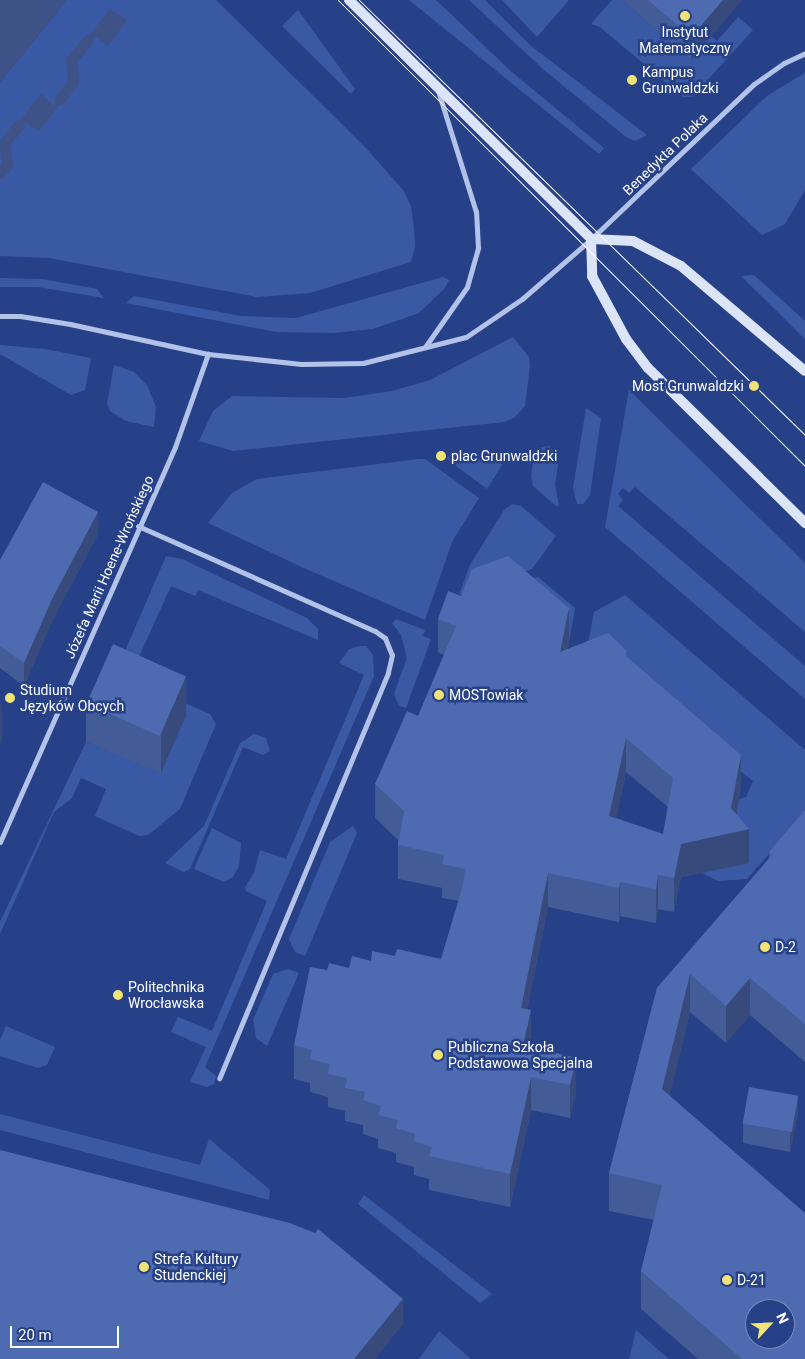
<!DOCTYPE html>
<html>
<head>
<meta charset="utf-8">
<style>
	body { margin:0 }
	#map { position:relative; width:805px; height:1359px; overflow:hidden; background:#264188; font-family:Roboto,sans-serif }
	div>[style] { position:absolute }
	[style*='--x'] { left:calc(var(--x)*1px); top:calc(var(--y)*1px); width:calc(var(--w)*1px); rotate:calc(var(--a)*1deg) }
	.green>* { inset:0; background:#3a59a5 }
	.water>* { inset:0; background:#3e5287 }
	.stream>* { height:11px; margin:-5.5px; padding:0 5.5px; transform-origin:5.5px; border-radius:5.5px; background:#3e5287 }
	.street>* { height:5px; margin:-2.5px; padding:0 2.5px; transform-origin:2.5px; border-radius:2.5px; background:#b2c2e9 }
	.secondary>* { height:10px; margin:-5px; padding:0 5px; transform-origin:5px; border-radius:5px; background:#dce4f8 }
	.tram>* { height:1px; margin:-0.5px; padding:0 0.5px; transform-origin:0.5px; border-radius:0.5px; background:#fff }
	.wall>* { inset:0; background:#435b97 }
	.shaded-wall>* { inset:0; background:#374a7b }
	.building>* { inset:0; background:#4e6ab0; transform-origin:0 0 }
	.dots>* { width:14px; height:14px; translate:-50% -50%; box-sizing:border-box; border:2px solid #264188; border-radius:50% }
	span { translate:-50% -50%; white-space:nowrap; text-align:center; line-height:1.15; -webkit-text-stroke:5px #264188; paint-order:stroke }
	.poi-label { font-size:14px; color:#fff }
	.left { translate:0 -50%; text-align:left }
	.right { translate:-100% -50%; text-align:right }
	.street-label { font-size:14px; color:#fff }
	.north { position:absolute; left:745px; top:1299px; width:50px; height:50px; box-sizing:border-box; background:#264188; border:1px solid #7d8db8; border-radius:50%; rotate:65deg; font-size:14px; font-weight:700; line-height:20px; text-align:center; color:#fff }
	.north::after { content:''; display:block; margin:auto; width:18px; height:22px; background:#f2e377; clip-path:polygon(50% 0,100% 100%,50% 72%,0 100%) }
	.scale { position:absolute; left:10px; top:1326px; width:109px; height:22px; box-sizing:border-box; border:2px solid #fff; border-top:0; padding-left:6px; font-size:15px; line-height:18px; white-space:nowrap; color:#fff; -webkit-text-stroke:4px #264188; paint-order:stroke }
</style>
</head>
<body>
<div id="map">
	<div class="green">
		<i style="clip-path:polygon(67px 0,216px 0,365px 147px,403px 190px,411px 206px,414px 229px,415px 247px,411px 262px,310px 293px,257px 297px,49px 258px,0 256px,0 82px)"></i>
		<i style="clip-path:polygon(409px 0,436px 0,513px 73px,604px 148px,599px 154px)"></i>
		<i style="clip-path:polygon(469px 0,485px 0,530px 45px,647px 135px,635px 141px,626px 137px,544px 70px)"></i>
		<i style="clip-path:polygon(502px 0,569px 0,537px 37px)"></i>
		<i style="clip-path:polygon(612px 0,622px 0,691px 60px,711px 36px,717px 41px,738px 17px,753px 30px,692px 97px,683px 97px,600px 27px,591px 24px)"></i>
		<i style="clip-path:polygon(298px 10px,355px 89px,351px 94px,282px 26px)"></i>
		<i style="clip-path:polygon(805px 73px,805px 190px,785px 224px,762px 235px,691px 169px,768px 95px)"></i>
		<i style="clip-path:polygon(754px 275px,805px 321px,805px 339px,741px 276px)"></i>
		<i style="clip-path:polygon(443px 277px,449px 280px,445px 288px,419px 313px,373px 329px,333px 333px,276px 332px,126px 303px,134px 296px,241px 316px,296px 318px)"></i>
		<i style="clip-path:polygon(0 278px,42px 279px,97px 289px,104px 298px,38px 287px,0 287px)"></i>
		<i style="clip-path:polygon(513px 337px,529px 357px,530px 366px,525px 406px,514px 418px,504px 422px,233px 451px,199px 441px,213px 411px,232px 396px,344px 398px,392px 391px,430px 380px)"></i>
		<i style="clip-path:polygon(0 345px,45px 349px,91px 358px,85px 390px,71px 395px,0 354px)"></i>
		<i style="clip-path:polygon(114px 365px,134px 372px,147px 385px,156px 407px,154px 427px,126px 421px,110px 411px,107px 403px)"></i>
		<i style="clip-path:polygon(629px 390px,805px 563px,805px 632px,635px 487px,629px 493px,623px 488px,618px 494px,623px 500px,618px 506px,805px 666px,805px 699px,605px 527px)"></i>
		<i style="clip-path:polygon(586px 408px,601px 418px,590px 495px,583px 504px,577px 504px,573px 488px)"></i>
		<i style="clip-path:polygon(550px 446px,559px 458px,555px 485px,559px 506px,556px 506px,533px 486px,531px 476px,535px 448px)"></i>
		<i style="clip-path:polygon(501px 451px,507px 457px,487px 489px,444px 457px)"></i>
		<i style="clip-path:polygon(419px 459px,425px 459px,479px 498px,452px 542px,425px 620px,306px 569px,208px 523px,232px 493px,257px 479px)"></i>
		<i style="clip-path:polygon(512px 504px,521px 506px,556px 536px,532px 569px,459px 595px,470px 565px,504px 510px)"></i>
		<i style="clip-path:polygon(166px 556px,182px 559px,307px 618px,318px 629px,318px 640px,198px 590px,195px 596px,171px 586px,137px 661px,155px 690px,210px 714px,216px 724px,180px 809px,148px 835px,139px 836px,95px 816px,106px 789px,81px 778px,72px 798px,54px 812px,0 934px,0 922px,86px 742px,161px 772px,186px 716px,116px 672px)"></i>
		<i style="clip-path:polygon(538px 577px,575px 608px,569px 642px,508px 590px)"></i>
		<i style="clip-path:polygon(625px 595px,805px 750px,805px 813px,747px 879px,718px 881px,702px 873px,748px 863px,731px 841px,739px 799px,746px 797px,753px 781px,587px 649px,594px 612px)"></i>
		<i style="clip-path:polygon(396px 619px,425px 630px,423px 636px,431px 639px,406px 708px,399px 706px,394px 694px,407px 658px,401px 635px,392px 623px)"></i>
		<i style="clip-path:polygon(359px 646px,366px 646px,373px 655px,374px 676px,205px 1067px,216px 1076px,214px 1084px,207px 1087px,190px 1082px,206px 1047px,171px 1032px,178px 1017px,212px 1031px,267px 901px,246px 891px,245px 887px,254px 873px,260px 850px,286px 859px,364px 675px,339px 663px,349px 649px)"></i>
		<i style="clip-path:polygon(254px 734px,266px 738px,270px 751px,263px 755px,243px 747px,190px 869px,184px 872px,165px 863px,204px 826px,240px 743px)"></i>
		<i style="clip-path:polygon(353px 826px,357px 833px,305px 956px,295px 952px,289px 939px,330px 842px)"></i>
		<i style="clip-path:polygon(212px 828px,241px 843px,239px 866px,233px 877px,224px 882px,194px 869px)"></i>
		<i style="clip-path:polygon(288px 969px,299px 973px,267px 1046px,256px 1038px,253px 1020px,273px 974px)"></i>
		<i style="clip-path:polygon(6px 1026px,55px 1047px,47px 1065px,38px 1068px,0 1056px,0 1040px)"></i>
		<i style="clip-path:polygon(0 1114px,200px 1165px,209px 1139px,270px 1190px,269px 1200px,0 1130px)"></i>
		<i style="clip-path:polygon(364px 1195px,492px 1294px,480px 1303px,358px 1204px)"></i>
		<i style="clip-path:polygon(636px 1330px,663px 1354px,669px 1359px,629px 1359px)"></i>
		<i style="clip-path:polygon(439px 1331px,471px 1359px,419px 1359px)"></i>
	</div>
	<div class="water">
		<i style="clip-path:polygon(0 0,67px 0,0 82px)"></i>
		<i style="clip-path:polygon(110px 9px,127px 20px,108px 46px,95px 36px,81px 52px,78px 50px)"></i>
		<i style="clip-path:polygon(68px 86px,72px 89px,39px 131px,24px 122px,12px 138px,8px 135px,41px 94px,53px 105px)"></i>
	</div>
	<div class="stream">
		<i style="--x:60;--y:99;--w:21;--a:-53"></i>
		<i style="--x:73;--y:82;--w:22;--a:-95"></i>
		<i style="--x:71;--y:60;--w:26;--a:-50"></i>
		<i style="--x:0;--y:173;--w:11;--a:-49"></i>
		<i style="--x:7;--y:165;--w:22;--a:-98"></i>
		<i style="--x:4;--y:143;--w:23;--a:-50"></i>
	</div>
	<div class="street">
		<i style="--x:0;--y:316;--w:20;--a:0"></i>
		<i style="--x:20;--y:316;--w:51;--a:9.1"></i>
		<i style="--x:70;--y:324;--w:141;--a:12.3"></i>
		<i style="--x:208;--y:354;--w:94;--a:6.1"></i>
		<i style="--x:301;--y:364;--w:62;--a:-0.9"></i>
		<i style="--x:363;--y:363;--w:106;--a:-14.2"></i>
		<i style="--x:466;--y:337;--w:68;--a:-34.2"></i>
		<i style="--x:522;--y:299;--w:91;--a:-41"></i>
		<i style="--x:591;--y:239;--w:225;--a:-43.6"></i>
		<i style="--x:754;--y:84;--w:37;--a:-35"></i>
		<i style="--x:784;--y:63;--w:23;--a:-25"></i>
		<i style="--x:425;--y:347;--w:73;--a:-55"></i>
		<i style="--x:467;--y:287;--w:41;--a:-74.2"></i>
		<i style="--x:478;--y:248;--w:36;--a:-93"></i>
		<i style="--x:476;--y:212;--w:127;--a:-107.4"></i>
		<i style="--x:138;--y:526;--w:259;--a:23.9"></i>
		<i style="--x:375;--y:631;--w:12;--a:35"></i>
		<i style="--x:385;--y:638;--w:18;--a:68"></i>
		<i style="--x:392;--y:655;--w:18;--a:103"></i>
		<i style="--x:388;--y:673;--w:439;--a:112.6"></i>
		<i style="--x:0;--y:842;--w:432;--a:-66.1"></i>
		<i style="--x:175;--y:447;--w:99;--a:-70.5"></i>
	</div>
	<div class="secondary">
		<i style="--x:349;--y:0;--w:340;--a:44.6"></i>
		<i style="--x:591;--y:239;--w:42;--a:2.7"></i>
		<i style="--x:633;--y:241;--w:54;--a:27.5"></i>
		<i style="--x:681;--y:266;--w:162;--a:40.3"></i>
		<i style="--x:591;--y:239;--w:37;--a:88"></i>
		<i style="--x:592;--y:276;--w:72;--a:61.6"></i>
		<i style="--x:626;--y:339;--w:36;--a:53"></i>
		<i style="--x:648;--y:368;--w:221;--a:44.6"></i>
	</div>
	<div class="tram">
		<i style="--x:338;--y:0;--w:660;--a:44.94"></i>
		<i style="--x:359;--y:0;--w:623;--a:44.28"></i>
	</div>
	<div class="wall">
		<i style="clip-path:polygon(622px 0,742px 0,691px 60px)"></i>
		<i style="clip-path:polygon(98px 534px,52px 621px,24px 686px,0 668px,0 560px)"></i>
		<i style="clip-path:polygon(evenodd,438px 619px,569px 642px,567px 650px,626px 657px,741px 788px,736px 814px,749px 863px,681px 877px,674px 912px,658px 909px,656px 923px,620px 916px,619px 922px,548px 907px,527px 1009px,531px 1043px,530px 1047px,576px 1058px,576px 1092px,570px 1118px,531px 1110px,510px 1207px,429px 1190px,429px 1179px,414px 1175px,414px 1167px,396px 1162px,396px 1153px,378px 1148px,378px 1139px,363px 1134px,363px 1125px,345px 1121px,345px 1111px,328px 1107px,328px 1097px,310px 1092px,310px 1083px,294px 1079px,294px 1045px,327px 970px,349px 968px,371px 961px,395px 956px,441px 959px,459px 901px,442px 898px,442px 888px,398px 879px,398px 840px,375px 818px,375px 784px,418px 716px,444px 655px,438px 652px,438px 619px,626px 772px,668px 807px,663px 834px,616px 818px,626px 772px)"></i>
		<i style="clip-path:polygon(86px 703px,186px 715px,161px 773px,86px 742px)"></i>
		<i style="clip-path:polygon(805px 810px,805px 1062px,750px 1015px,726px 1043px,690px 1012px,669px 1096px,805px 1359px,698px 1359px,641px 1309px,641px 1271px,654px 1220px,609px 1211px,609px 1173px,657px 988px,769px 859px,769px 852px)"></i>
		<i style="clip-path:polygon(798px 1114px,790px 1152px,743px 1143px,743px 1124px)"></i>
	</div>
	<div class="shaded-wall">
		<i style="clip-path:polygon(723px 0,742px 0,691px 60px,691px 37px)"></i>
		<i style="clip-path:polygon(98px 512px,98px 534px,52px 621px,24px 686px,24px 663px,52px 599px)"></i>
		<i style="clip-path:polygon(569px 608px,569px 642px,560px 686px,560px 652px)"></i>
		<i style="clip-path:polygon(186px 677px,186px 715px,161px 773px,161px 734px)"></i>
		<i style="clip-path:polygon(2px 702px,2px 740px,0 745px,0 706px)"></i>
		<i style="clip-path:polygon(626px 738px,626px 772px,609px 850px,609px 816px)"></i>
		<i style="clip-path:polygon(741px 755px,741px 788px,733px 833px,749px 829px,749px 863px,681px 877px,674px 912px,674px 878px,681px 844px,731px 808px)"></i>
		<i style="clip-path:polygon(548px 873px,548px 907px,521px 1041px,521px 1008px)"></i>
		<i style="clip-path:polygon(658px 875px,658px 909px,656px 923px,656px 889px)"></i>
		<i style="clip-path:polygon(620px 882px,620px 916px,619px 922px,619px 888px)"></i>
		<i style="clip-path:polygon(690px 974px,690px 1012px,662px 1127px,662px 1089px)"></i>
		<i style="clip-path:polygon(750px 978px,750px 1015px,726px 1043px,726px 1006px)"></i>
		<i style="clip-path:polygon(531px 1010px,531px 1043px,523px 1079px,523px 1045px)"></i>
		<i style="clip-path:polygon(576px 1058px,576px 1092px,570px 1118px,570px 1085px)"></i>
		<i style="clip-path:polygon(531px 1077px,531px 1110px,510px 1207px,510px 1174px)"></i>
		<i style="clip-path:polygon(798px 1096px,798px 1114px,790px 1152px,790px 1133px)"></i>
		<i style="clip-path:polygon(403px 1299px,403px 1324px,375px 1359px,354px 1359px)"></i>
	</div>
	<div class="building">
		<i style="clip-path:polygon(648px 0,723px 0,691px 37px)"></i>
		<i style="clip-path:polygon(43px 482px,98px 512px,52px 599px,24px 663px,0 646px,0 560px)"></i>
		<i style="clip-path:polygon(evenodd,508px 556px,569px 608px,560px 652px,608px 633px,626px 650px,626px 656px,741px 755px,731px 808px,749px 829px,681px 844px,674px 878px,658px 875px,656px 889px,620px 882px,619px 888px,548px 873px,521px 1008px,531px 1010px,523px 1045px,576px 1058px,570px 1085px,531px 1077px,510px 1174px,429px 1156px,432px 1147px,414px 1141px,415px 1134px,396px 1128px,398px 1120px,378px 1115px,381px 1106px,363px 1100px,365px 1092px,345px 1088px,347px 1078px,328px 1074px,330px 1064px,310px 1059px,312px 1050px,294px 1045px,310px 967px,327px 970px,329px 963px,349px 968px,352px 956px,371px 961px,372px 951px,395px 956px,397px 949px,441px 959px,463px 885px,465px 869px,442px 864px,444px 855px,398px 845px,404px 811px,375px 784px,407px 711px,418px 716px,456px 626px,438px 619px,448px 591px,461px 596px,472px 569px,508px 556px,626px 738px,673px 778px,663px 834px,609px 816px,626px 738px)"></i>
		<i style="left:113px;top:644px;width:80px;height:65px;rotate:24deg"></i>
		<i style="clip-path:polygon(evenodd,805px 810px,805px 1024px,750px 978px,726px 1006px,690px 974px,662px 1089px,805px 1213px,805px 1359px,742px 1359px,641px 1271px,662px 1185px,609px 1173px,657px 988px,772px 855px,769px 852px,805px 810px,755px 1309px,785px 1309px,785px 1339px,755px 1339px,755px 1309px)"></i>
		<i style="left:749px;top:1087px;width:50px;height:37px;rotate:10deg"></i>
		<i style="clip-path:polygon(0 1150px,290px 1223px,315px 1233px,318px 1229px,403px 1299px,354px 1359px,0 1359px)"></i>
	</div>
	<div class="dots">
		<i style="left:685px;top:16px;background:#f2e377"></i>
		<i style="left:632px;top:80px;background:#f2e377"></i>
		<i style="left:754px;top:386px;background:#f2e377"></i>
		<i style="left:441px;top:456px;background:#f2e377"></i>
		<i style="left:439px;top:695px;background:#f2e377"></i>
		<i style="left:10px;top:698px;background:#f2e377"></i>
		<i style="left:765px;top:947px;background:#f2e377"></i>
		<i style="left:118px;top:995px;background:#f2e377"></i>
		<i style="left:438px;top:1055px;background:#f2e377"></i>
		<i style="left:144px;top:1267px;background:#f2e377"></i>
		<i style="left:727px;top:1280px;background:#f2e377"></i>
	</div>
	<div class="poi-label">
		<span style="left:685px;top:40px">Instytut<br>Matematyczny</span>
		<span class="left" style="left:642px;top:80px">Kampus<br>Grunwaldzki</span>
		<span class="right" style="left:744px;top:386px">Most Grunwaldzki</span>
		<span class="left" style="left:451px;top:456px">plac Grunwaldzki</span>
		<span class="left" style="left:20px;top:698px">Studium<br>Języków Obcych</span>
		<span class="left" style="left:449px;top:695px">MOSTowiak</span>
		<span class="left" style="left:775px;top:947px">D-2</span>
		<span class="left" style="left:128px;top:995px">Politechnika<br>Wrocławska</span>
		<span class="left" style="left:448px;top:1055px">Publiczna Szkoła<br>Podstawowa Specjalna</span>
		<span class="left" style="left:154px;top:1267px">Strefa Kultury<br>Studenckiej</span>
		<span class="left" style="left:737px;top:1280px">D-21</span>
	</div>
	<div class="street-label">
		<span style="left:665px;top:154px;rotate:-44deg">Benedykta Polaka</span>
		<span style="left:109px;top:567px;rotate:-66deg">Józefa Marii Hoene-Wrońskiego</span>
	</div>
	<div class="north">N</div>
	<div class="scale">20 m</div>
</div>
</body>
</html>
